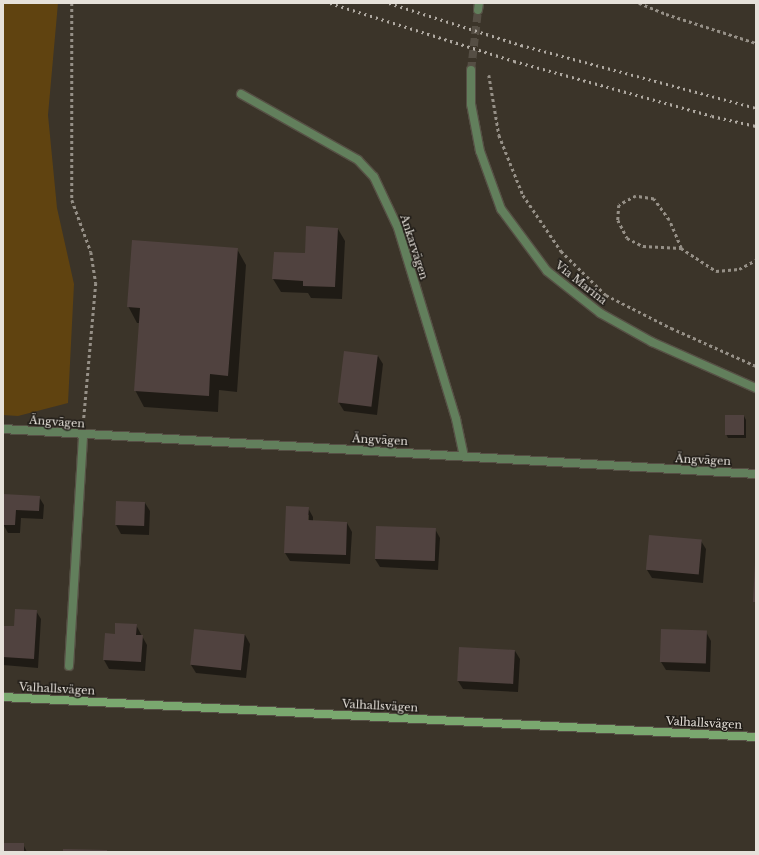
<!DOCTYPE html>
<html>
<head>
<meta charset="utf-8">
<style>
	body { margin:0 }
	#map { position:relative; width:759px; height:855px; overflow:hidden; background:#3b3429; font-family:"Libre Baskerville",serif }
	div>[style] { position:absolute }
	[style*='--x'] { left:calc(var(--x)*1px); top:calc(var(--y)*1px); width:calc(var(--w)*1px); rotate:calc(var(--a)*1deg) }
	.green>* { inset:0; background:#604310 }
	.shadow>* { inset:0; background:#0007 }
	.building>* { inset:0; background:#50423f; transform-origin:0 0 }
	.street-tunnel>* { height:8px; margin-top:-4px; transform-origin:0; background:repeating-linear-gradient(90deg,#554e44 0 8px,transparent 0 12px) }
	.path>* { height:2.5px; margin-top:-1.25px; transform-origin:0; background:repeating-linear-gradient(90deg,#969087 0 3px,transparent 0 6px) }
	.roads { filter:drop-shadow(1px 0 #565045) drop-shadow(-1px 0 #565045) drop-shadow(0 1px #565045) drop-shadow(0 -1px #565045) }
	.lane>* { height:8px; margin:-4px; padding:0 4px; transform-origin:4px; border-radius:4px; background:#627f5c }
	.street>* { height:8px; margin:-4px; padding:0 4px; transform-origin:4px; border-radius:4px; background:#627f5c }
	.secondary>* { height:8px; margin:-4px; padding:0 4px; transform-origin:4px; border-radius:4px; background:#7aa86f }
	.rail>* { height:3px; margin-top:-1.5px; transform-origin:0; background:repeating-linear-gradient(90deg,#afa9a1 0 2px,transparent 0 6px) }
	span { translate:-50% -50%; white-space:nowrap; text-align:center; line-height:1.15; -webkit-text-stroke:3px #201c17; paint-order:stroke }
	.street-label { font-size:11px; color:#e6e1da }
	.frame { position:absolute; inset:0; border:4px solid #e6e1da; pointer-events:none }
</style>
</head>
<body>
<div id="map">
	<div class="green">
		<i style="clip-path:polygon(3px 3px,58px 3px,48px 115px,57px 208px,74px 284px,68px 403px,18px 416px,3px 415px)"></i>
	</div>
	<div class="shadow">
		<i style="clip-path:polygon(338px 229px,345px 241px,342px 299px,311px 298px,308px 293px,281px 292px,273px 279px)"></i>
		<i style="clip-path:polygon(237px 249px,246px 265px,237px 392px,219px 390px,218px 412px,144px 407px,135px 390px,140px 323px,137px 323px,128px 306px)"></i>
		<i style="clip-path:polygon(378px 356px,383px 364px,377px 415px,344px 411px,339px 403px)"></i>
		<i style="clip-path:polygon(744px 416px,746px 420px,746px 438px,728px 438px,726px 434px)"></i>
		<i style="clip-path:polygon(4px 495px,39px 497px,44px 505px,43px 519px,21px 518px,20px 533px,8px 533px,3px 524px)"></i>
		<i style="clip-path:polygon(117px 502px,145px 503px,150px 511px,149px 535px,121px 534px,116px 525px)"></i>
		<i style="clip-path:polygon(evenodd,308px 508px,313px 517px,313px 522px,347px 523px,352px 532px,350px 564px,290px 561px,285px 553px,308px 508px,307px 515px,309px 515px,309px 525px,307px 515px)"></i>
		<i style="clip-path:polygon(435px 529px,440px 538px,438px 570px,380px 567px,375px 559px)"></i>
		<i style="clip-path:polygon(701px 541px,706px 549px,703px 583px,652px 578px,647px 570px)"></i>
		<i style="clip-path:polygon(36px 611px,41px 619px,38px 668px,3px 665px,3px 627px,15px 627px)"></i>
		<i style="clip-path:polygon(136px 625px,147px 645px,145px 671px,109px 669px,104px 660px,106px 634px,116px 635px)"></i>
		<i style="clip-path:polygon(195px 630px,245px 635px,250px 644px,246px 678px,196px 673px,191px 665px)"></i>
		<i style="clip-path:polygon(706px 632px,711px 641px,710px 672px,666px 670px,661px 662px)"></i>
		<i style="clip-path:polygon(515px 651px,520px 659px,518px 692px,463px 689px,458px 681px)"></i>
		<i style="clip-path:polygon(3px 844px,23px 844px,27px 852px,3px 852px)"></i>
	</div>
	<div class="building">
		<i style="clip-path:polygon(306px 226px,338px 228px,335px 287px,303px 286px,303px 281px,272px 279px,274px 252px,305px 253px)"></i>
		<i style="clip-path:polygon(132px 240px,238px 248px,228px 376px,210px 374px,209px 396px,134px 391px,140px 308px,127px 307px)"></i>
		<i style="left:344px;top:351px;width:34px;height:52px;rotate:7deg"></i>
		<i style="left:725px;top:415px;width:19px;height:20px"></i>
		<i style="clip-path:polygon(3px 494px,40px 496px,39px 511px,16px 510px,15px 525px,3px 525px)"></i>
		<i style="left:116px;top:501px;width:29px;height:24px;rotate:2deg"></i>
		<i style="clip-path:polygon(286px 506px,309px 507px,308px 520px,347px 522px,346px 555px,284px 553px)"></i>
		<i style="left:376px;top:526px;width:60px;height:33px;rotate:2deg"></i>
		<i style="left:649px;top:535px;width:53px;height:35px;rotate:5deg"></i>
		<i style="clip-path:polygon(755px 562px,756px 562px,756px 602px,753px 602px)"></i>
		<i style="clip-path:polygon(15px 609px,37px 610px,34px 659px,3px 657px,3px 626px,14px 626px)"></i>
		<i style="clip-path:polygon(115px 623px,137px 624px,136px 635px,143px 635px,141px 662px,103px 660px,105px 633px,115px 634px)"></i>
		<i style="left:194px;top:629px;width:51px;height:36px;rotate:6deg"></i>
		<i style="left:661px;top:629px;width:46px;height:33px;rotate:2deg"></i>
		<i style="left:459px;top:647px;width:56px;height:34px;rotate:3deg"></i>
		<i style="left:3px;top:843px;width:21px;height:9px"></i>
		<i style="clip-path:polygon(63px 849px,107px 850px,107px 852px,63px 852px)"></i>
	</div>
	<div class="street-tunnel">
		<i style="--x:471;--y:70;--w:60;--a:-83.3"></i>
	</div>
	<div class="path">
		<i style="--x:72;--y:3;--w:197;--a:90"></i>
		<i style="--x:72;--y:200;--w:55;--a:69.9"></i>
		<i style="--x:91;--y:252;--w:31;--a:81"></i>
		<i style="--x:96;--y:283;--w:136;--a:95.1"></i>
		<i style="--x:639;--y:3;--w:29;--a:22"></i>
		<i style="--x:666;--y:14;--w:95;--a:17.9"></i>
		<i style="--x:489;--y:75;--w:61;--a:80.5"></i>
		<i style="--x:499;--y:135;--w:65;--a:68.2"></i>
		<i style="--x:523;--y:195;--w:68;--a:55.8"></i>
		<i style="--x:561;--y:251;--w:63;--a:44.4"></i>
		<i style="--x:606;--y:295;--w:73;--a:26.9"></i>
		<i style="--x:671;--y:328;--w:93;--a:24.1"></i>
		<i style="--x:681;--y:248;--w:30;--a:-113"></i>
		<i style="--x:669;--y:220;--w:26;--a:-126"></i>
		<i style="--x:654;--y:199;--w:18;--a:-171"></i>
		<i style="--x:636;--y:196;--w:19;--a:152"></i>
		<i style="--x:619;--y:205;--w:15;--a:94"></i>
		<i style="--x:618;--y:220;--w:20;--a:63"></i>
		<i style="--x:627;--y:238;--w:18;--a:27"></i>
		<i style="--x:643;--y:246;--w:38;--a:3"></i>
		<i style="--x:681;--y:248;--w:42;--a:33.3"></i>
		<i style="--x:716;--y:271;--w:23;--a:-5"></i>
		<i style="--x:739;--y:269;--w:19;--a:-28"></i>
	</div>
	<div class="roads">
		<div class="lane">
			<i style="--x:69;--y:666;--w:231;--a:-86.5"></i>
		</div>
		<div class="street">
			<i style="--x:478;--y:10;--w:7;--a:-82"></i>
			<i style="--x:471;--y:70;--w:34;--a:90"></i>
			<i style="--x:471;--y:104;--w:48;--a:79.2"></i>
			<i style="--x:480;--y:151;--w:62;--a:70.1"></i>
			<i style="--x:501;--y:209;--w:77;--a:53.4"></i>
			<i style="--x:547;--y:271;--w:68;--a:38.4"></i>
			<i style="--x:600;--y:313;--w:60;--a:29.1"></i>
			<i style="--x:652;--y:342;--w:114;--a:23.9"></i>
			<i style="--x:241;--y:94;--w:134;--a:29.4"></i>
			<i style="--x:358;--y:160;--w:23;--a:47"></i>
			<i style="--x:374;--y:177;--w:56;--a:64.8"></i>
			<i style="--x:398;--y:228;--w:200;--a:73.1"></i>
			<i style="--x:456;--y:419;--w:38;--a:78"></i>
			<i style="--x:3;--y:429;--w:754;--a:3.42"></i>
		</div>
		<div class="secondary">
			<i style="--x:3;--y:697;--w:754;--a:3.04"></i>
		</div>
	</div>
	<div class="rail">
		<i style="--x:330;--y:3;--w:193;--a:17.5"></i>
		<i style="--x:514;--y:61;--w:205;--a:15.5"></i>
		<i style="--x:712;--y:116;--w:45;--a:12.8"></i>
		<i style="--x:389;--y:3;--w:139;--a:17.7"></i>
		<i style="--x:521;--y:45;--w:243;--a:15"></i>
	</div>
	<div class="street-label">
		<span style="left:414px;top:247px;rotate:72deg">Ankarvägen</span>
		<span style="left:581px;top:283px;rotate:38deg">Via Marina</span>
		<span style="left:57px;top:422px;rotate:4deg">Ängvägen</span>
		<span style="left:380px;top:440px;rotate:3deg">Ängvägen</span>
		<span style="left:703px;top:460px;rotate:3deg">Ängvägen</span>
		<span style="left:57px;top:689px;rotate:3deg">Valhallsvägen</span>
		<span style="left:380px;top:706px;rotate:3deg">Valhallsvägen</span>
		<span style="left:704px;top:723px;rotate:3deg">Valhallsvägen</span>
	</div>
	<div class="frame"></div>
</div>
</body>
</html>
